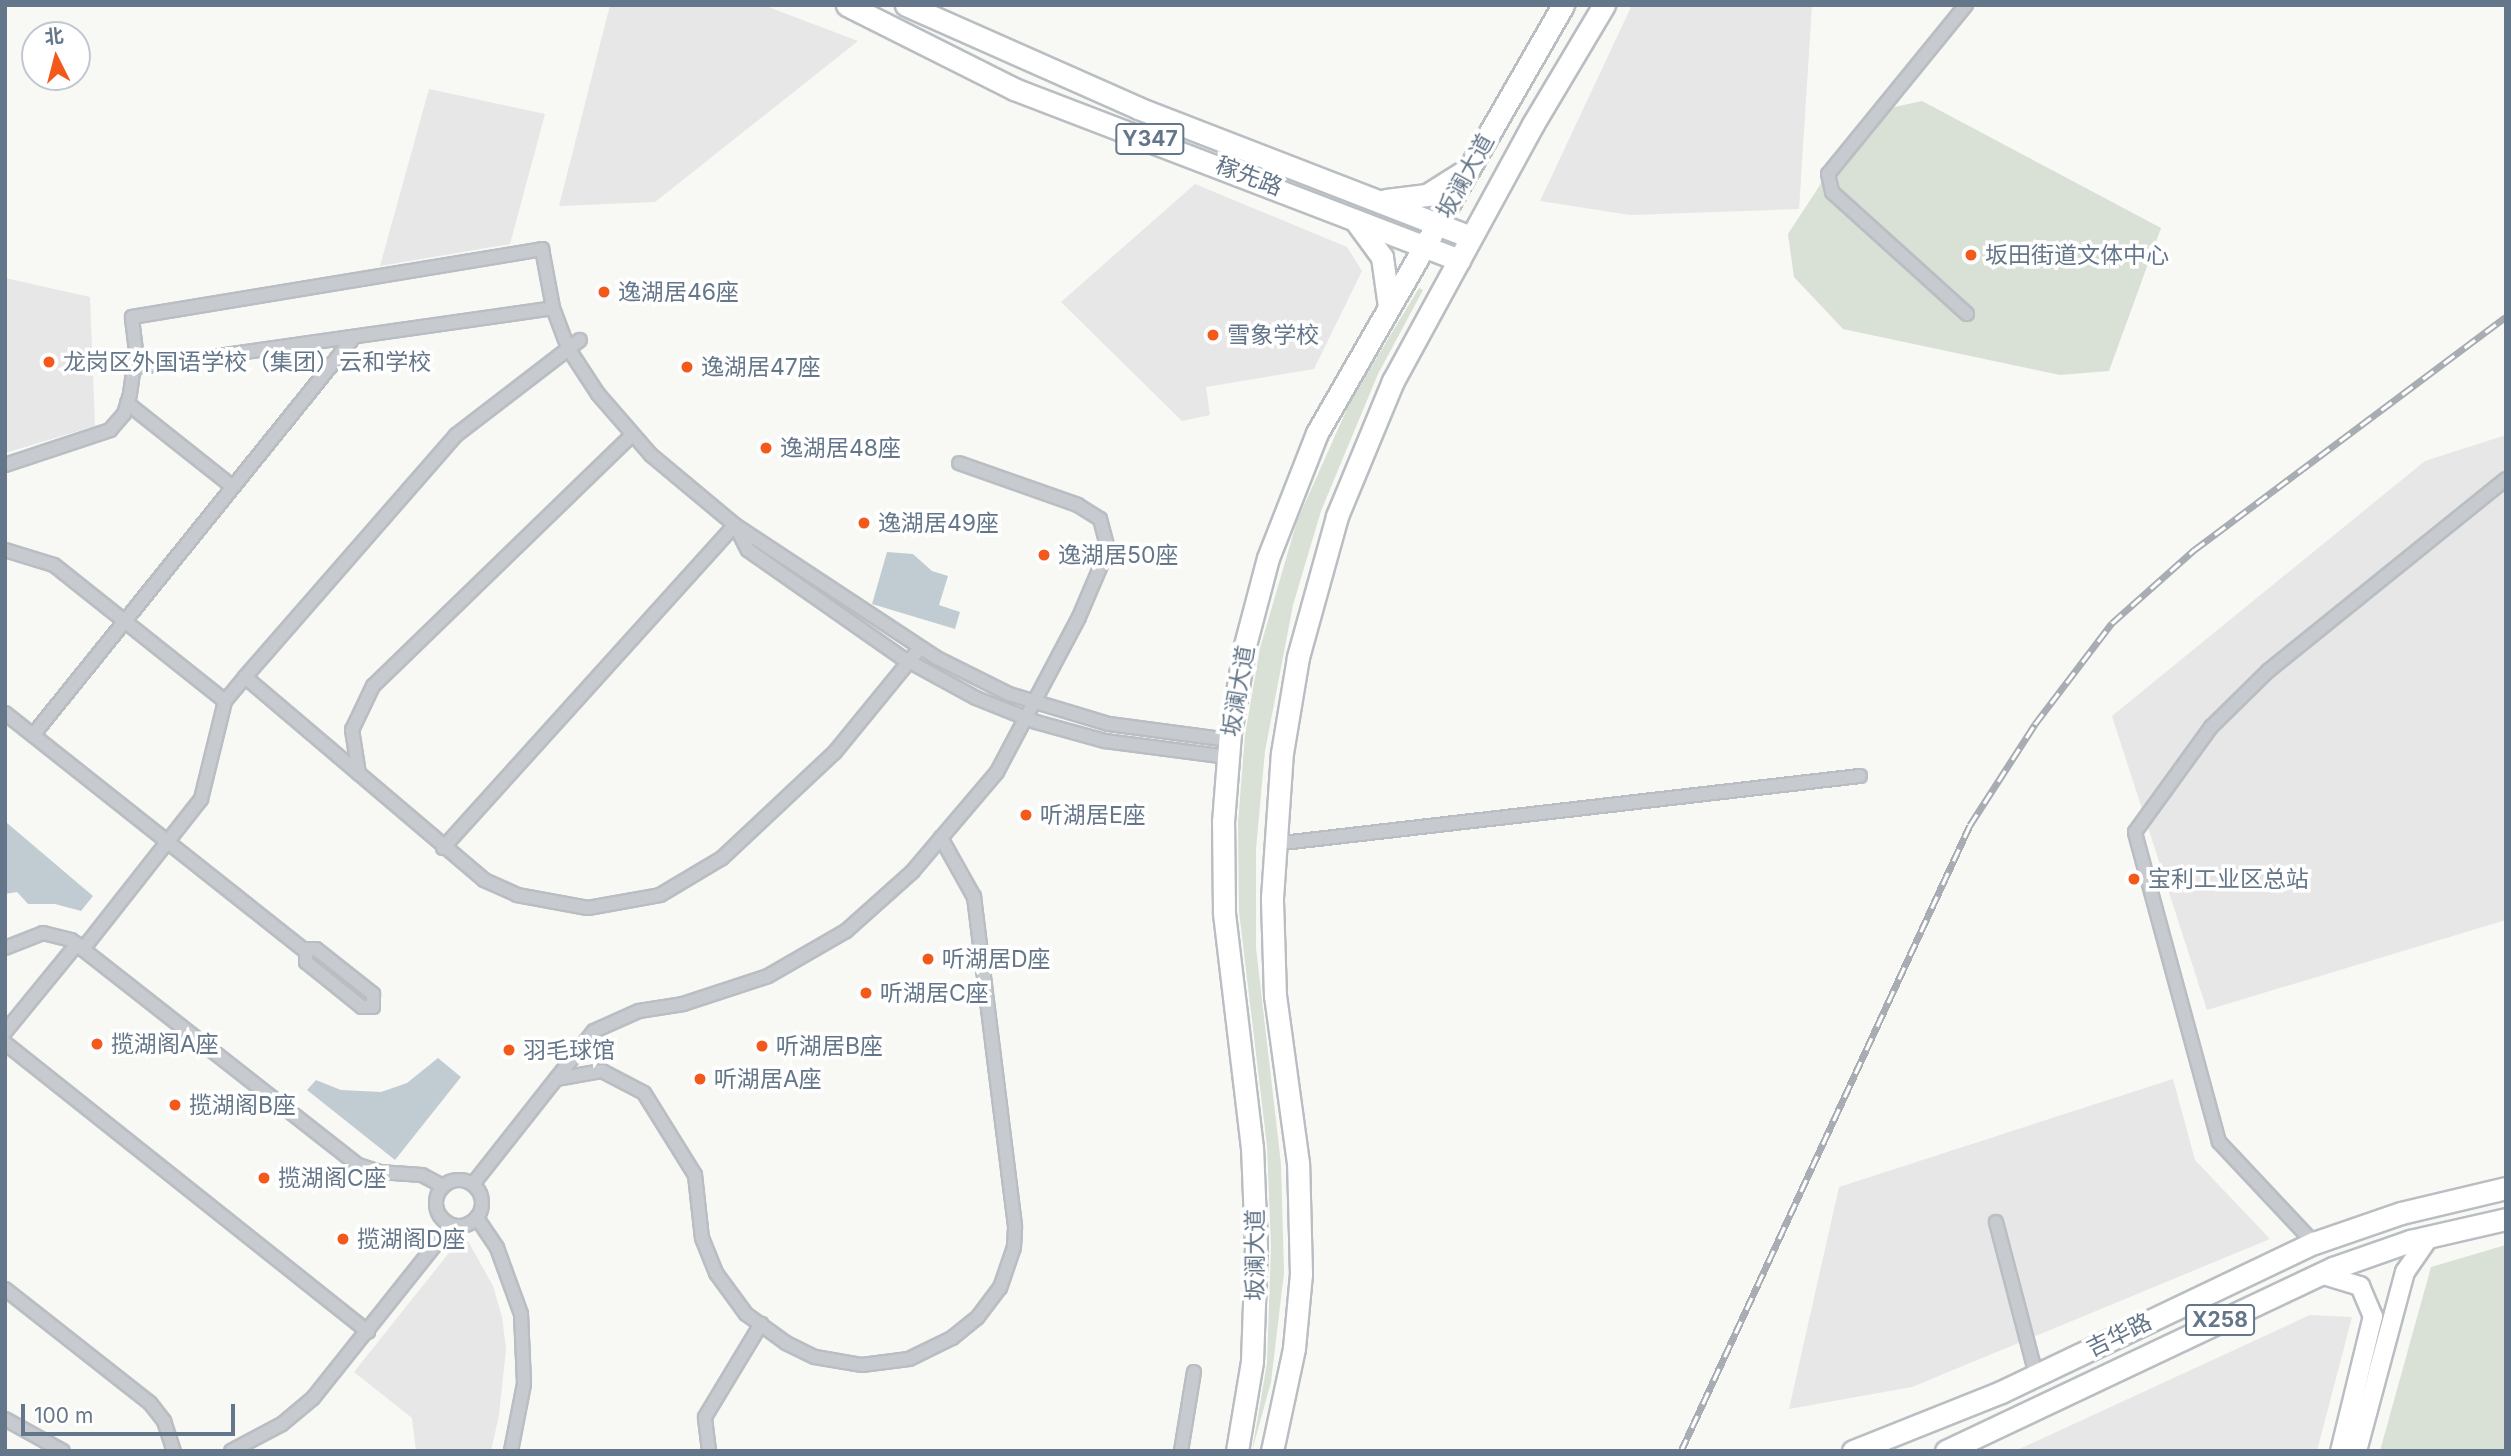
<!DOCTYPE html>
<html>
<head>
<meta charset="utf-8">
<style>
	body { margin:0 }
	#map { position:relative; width:2511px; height:1456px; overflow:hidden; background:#f8f8f5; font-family:Inter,"Noto Sans SC",sans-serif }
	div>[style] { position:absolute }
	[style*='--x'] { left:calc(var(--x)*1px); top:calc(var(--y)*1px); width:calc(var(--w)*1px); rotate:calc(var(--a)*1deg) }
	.built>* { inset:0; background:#e6e7e6 }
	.green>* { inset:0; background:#d9e0d5 }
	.water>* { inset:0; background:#c1ccd2 }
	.roads { filter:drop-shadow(2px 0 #b9bec3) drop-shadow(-2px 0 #b9bec3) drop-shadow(0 2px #b9bec3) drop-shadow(0 -2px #b9bec3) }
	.street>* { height:12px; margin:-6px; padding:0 6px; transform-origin:6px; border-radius:6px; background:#c7cbcf }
	.street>.ring { margin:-6px; padding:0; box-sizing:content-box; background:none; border:12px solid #c7cbcf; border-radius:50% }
	.secondary>* { height:18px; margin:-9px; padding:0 9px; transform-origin:9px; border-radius:9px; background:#fff }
	.primary>* { height:21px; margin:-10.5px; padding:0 10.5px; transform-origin:10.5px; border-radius:10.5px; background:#fff }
	.rail>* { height:7px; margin-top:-3.5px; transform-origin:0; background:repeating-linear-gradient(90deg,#fff 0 13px,#a7adb3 0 26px); box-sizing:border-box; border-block:2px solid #a7adb3 }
	.dots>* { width:19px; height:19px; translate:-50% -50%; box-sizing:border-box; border:4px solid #fff; border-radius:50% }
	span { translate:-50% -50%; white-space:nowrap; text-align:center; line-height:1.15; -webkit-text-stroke:7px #fff; paint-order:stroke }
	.shield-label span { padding:2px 5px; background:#fff; border:2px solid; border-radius:5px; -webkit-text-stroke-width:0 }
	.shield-label { font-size:21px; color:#647689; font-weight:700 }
	.street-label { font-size:23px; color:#647689 }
	.poi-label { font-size:23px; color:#647689 }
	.left { translate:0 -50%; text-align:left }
	.frame { position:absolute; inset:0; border:7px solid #647689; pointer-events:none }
	.north { position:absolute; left:21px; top:21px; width:70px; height:70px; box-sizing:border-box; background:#fff; border:2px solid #c1c8d0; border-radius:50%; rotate:354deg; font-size:19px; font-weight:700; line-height:28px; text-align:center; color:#647689 }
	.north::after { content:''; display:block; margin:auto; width:24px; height:32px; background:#f3591a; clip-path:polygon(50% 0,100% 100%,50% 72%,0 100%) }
	.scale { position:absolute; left:21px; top:1404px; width:214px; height:32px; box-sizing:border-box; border:4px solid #647689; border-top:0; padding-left:9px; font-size:21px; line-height:24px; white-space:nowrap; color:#647689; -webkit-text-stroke:5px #fff; paint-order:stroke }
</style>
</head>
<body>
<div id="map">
	<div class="built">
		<i style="clip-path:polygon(610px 5px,763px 5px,858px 41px,655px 202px,559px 206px)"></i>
		<i style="clip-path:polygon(1632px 5px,1812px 5px,1799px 209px,1630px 215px,1540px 201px)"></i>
		<i style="clip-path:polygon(429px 89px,545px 114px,510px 244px,380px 266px)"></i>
		<i style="clip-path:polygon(1195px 184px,1347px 247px,1362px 271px,1314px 369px,1206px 387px,1210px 415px,1182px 421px,1061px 302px)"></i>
		<i style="clip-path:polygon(5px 278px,90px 297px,95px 426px,5px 453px)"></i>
		<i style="clip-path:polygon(2506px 435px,2506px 920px,2207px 1010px,2112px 716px,2425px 461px)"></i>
		<i style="clip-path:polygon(2173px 1079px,2195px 1160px,2270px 1239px,1912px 1387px,1789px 1409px,1839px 1187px)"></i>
		<i style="clip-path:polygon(464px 1234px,493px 1286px,502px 1317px,506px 1349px,499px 1415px,491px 1451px,416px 1451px,412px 1418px,354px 1372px)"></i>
		<i style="clip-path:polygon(2310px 1315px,2352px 1317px,2317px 1451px,2015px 1451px)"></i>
	</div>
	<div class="green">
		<i style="clip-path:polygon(1922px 101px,2161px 228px,2109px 371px,2060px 375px,1843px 329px,1794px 277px,1788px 234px,1867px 113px)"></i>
		<i style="clip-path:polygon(1419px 288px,1423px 290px,1378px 374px,1321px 511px,1293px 605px,1265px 751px,1256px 849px,1256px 948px,1281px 1164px,1284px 1273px,1271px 1382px,1252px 1451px,1267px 1363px,1271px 1246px,1267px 1146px,1239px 911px,1238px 823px,1245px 735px,1260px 648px,1297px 521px,1351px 400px)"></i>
		<i style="clip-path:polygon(2506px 1245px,2506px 1451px,2380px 1451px,2431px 1267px)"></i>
	</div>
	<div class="water">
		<i style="clip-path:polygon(887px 552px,913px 554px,932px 571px,948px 576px,939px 605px,960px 612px,955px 629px,872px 604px)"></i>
		<i style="clip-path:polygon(7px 823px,93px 896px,81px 911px,55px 904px,28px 904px,17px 892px,5px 894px)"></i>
		<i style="clip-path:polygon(438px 1058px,461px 1077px,395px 1160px,307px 1090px,316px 1080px,341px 1090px,381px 1092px,407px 1083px)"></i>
	</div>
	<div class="roads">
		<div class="street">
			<i style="--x:1966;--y:5;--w:218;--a:129.2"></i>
			<i style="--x:1828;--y:174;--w:18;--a:77"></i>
			<i style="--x:1832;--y:192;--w:182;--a:42.1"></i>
			<i style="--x:133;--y:368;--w:424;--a:-8.1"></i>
			<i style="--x:127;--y:403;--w:135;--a:38.4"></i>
			<i style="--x:5;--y:465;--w:111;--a:-18.4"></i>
			<i style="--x:110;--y:430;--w:21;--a:-49"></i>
			<i style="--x:124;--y:414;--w:21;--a:-73"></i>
			<i style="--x:130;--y:394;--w:43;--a:-82.1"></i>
			<i style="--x:136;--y:351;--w:34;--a:-97"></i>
			<i style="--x:132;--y:317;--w:416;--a:-9.4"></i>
			<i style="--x:542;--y:249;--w:60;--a:79.4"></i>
			<i style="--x:553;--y:308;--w:43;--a:69.4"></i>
			<i style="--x:568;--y:348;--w:55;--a:56.9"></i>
			<i style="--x:598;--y:394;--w:81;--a:49"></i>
			<i style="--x:651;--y:455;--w:109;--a:39.8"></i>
			<i style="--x:735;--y:525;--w:240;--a:33.4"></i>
			<i style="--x:935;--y:657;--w:83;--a:26.6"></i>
			<i style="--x:1009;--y:694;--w:104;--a:16.7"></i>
			<i style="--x:1109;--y:724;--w:121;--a:7.6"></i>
			<i style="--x:735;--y:525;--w:28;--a:63"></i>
			<i style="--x:748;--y:550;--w:187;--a:35"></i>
			<i style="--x:901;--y:657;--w:85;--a:28.7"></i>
			<i style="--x:976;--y:698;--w:65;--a:21.8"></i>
			<i style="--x:1036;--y:722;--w:72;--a:15.4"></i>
			<i style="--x:1105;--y:741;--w:124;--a:7.4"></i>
			<i style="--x:5;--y:550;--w:51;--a:17"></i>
			<i style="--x:54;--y:565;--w:218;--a:38.5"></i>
			<i style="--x:245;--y:677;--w:314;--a:40.3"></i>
			<i style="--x:484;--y:880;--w:36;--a:24"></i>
			<i style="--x:517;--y:895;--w:72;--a:10.4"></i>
			<i style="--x:588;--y:908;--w:73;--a:-10.2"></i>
			<i style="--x:660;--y:895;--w:72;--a:-30.8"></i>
			<i style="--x:722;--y:858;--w:155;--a:-43.2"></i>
			<i style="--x:835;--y:752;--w:134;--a:-50.7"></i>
			<i style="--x:5;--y:713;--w:382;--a:38.4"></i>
			<i style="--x:33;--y:735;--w:511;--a:-51.11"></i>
			<i style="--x:359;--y:774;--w:45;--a:-99"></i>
			<i style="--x:352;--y:730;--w:49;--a:-64.5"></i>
			<i style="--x:373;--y:686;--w:361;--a:-44.1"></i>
			<i style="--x:1274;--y:844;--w:590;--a:-6.62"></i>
			<i style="--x:443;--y:848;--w:435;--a:-47.9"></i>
			<i style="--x:5;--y:948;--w:41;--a:-21.5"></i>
			<i style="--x:43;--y:933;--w:29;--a:14"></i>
			<i style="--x:71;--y:940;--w:365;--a:38.1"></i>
			<i style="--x:358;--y:1165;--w:22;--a:18"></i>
			<i style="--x:379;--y:1172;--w:43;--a:4"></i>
			<i style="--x:422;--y:1175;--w:24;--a:28"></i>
			<i style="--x:83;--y:949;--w:191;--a:-51.8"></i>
			<i style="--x:201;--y:799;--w:101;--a:-76.2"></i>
			<i style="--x:225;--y:701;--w:31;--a:-50"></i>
			<i style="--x:245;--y:677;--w:321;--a:-48.9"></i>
			<i style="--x:456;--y:435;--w:156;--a:-37.5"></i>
			<i style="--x:306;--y:949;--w:10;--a:0"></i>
			<i style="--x:316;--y:949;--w:73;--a:38.3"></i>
			<i style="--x:373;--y:994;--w:13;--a:90"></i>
			<i style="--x:373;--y:1007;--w:11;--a:180"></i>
			<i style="--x:362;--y:1007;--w:72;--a:-141.2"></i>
			<i style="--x:306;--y:962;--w:13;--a:-90"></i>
			<i style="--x:5;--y:1032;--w:114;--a:-50.7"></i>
			<i style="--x:5;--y:1043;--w:464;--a:38.5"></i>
			<i style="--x:556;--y:1079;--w:47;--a:-9.9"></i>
			<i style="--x:602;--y:1071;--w:47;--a:27.6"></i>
			<i style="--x:644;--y:1093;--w:97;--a:58.1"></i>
			<i style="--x:695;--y:1175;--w:63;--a:83.7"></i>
			<i style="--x:702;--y:1238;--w:38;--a:68"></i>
			<i style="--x:716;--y:1273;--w:51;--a:53.8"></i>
			<i style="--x:746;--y:1314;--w:49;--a:35.9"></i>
			<i style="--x:786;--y:1343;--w:32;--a:26"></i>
			<i style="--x:815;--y:1357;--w:48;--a:9.7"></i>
			<i style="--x:862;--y:1365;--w:47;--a:-7.3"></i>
			<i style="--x:909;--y:1359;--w:48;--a:-26"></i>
			<i style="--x:952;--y:1338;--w:32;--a:-39"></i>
			<i style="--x:977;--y:1318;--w:38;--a:-53"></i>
			<i style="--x:1000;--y:1288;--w:43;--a:-71.1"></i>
			<i style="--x:1014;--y:1247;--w:21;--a:-87"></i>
			<i style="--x:1015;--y:1226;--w:332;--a:-97.1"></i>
			<i style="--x:974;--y:897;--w:68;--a:-119.2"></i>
			<i class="ring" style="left:436px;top:1180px;width:34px;height:34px"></i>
			<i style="--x:473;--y:1184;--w:195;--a:-51.7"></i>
			<i style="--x:594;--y:1031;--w:49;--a:-24"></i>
			<i style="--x:639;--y:1011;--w:45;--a:-9"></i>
			<i style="--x:683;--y:1004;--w:89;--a:-18.2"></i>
			<i style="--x:768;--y:976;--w:90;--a:-30"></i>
			<i style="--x:846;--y:931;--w:89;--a:-41.8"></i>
			<i style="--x:912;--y:872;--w:131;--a:-49.6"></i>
			<i style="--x:997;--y:772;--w:175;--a:-62.1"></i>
			<i style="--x:1079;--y:617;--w:74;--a:-66.9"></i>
			<i style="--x:1108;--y:549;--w:31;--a:-105"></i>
			<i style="--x:1100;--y:519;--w:26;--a:-148"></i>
			<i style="--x:1078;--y:505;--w:126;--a:-160.6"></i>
			<i style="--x:477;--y:1218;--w:36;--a:56"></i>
			<i style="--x:497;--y:1248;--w:70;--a:70"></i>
			<i style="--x:521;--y:1314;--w:70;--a:87.5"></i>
			<i style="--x:524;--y:1384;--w:68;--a:101"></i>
			<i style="--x:1996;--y:1222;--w:158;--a:75.3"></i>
			<i style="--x:2314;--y:1243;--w:139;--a:-133.2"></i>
			<i style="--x:2219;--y:1142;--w:321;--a:-105.2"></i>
			<i style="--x:2135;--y:832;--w:130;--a:-54.1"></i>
			<i style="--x:2211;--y:727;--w:80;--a:-44.5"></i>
			<i style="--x:2268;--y:671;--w:306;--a:-38.9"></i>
			<i style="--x:5;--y:1289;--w:184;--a:38.2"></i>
			<i style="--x:150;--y:1403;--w:23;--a:52"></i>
			<i style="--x:164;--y:1421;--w:32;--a:72"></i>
			<i style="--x:5;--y:1419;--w:66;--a:28.9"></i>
			<i style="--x:231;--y:1451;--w:58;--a:-27.9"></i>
			<i style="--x:282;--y:1424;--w:40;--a:-40"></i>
			<i style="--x:313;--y:1398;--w:221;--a:-51.4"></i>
			<i style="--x:709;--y:1451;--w:34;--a:-97"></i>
			<i style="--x:705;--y:1417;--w:109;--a:-58.9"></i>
			<i style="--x:1181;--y:1451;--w:80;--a:-80.7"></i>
		</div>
		<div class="secondary">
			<i style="--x:2320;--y:1274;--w:42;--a:16.7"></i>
			<i style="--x:2360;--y:1286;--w:33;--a:67"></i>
			<i style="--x:2373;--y:1316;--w:139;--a:103.7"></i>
			<i style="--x:2357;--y:1451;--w:185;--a:-75"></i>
			<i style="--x:2405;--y:1272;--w:44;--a:-55.2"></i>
		</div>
		<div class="primary">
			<i style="--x:847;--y:5;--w:187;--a:26.7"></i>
			<i style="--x:1014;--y:89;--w:477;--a:21"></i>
			<i style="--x:906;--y:5;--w:254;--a:23.9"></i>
			<i style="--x:1138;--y:108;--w:357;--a:21.2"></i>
			<i style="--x:1386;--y:200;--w:41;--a:-7"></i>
			<i style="--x:1427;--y:195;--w:45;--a:-32.3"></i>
			<i style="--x:1355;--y:220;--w:46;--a:53.9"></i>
			<i style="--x:1382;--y:257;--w:50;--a:82"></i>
			<i style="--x:1237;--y:1451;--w:91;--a:-80.5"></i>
			<i style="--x:1252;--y:1361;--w:115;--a:-88"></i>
			<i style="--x:1256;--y:1246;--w:98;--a:-92.3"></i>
			<i style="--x:1252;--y:1148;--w:238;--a:-96.8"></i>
			<i style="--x:1224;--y:912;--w:90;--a:-90.6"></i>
			<i style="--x:1223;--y:822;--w:89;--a:-85.5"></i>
			<i style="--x:1230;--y:733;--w:89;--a:-80.3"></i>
			<i style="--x:1245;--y:645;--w:90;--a:-75.2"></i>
			<i style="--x:1268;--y:558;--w:134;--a:-68.6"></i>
			<i style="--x:1317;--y:433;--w:494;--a:-60.1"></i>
			<i style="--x:1272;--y:1451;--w:105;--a:-77.9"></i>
			<i style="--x:1294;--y:1348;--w:74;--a:-84.6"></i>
			<i style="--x:1301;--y:1274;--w:111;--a:-91.5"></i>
			<i style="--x:1298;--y:1163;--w:169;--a:-97.8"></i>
			<i style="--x:1275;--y:996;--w:98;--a:-91.8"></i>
			<i style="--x:1272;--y:898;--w:145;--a:-86.1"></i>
			<i style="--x:1282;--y:753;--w:97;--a:-80.5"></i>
			<i style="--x:1298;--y:657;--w:146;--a:-74.5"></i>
			<i style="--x:1337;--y:516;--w:146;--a:-67.5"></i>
			<i style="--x:1393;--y:381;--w:293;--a:-61.4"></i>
			<i style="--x:1533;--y:124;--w:139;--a:-59.2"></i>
			<i style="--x:1853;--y:1451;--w:159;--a:-21.7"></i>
			<i style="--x:2001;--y:1392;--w:347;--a:-25.5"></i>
			<i style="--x:2314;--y:1243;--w:92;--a:-19"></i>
			<i style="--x:2401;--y:1213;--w:108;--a:-13.4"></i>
			<i style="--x:1946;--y:1451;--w:428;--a:-25.3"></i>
			<i style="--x:2333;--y:1268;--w:82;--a:-19.3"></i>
			<i style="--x:2410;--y:1241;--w:98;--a:-12.9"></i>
		</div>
	</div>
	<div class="rail">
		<i style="--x:1681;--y:1451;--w:689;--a:-65.22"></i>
		<i style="--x:1970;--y:825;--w:120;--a:-57.2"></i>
		<i style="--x:2035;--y:724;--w:127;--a:-52.7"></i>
		<i style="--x:2112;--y:623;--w:110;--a:-41.7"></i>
		<i style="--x:2194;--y:550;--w:389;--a:-36.8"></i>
	</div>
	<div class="dots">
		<i style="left:1971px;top:255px;background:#f3591a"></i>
		<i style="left:604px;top:292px;background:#f3591a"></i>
		<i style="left:1213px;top:335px;background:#f3591a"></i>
		<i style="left:49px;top:362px;background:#f3591a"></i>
		<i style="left:687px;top:367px;background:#f3591a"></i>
		<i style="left:766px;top:448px;background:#f3591a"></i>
		<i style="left:864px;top:523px;background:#f3591a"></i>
		<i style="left:1044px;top:555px;background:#f3591a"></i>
		<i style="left:1026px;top:815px;background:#f3591a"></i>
		<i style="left:2134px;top:879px;background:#f3591a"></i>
		<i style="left:928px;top:959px;background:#f3591a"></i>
		<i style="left:866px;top:993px;background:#f3591a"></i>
		<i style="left:97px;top:1044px;background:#f3591a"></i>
		<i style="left:762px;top:1046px;background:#f3591a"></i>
		<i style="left:509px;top:1050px;background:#f3591a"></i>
		<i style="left:700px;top:1079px;background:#f3591a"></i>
		<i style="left:175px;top:1105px;background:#f3591a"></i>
		<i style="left:264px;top:1178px;background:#f3591a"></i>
		<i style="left:343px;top:1239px;background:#f3591a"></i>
	</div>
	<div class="shield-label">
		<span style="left:1150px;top:139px">Y347</span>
		<span style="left:2220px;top:1320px">X258</span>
	</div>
	<div class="street-label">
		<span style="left:1249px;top:176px;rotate:21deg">稼先路</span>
		<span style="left:1465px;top:176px;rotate:-61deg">坂澜大道</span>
		<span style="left:1238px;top:691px;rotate:-80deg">坂澜大道</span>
		<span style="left:1255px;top:1255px;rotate:-90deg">坂澜大道</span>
		<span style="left:2119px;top:1335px;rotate:-26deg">吉华路</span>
	</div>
	<div class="poi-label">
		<span class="left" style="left:1985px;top:255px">坂田街道文体中心</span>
		<span class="left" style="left:618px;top:292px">逸湖居46座</span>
		<span class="left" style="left:1227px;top:335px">雪象学校</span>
		<span class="left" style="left:63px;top:362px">龙岗区外国语学校（集团）云和学校</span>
		<span class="left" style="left:701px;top:367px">逸湖居47座</span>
		<span class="left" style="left:780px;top:448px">逸湖居48座</span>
		<span class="left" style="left:878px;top:523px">逸湖居49座</span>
		<span class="left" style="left:1058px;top:555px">逸湖居50座</span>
		<span class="left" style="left:1040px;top:815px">听湖居E座</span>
		<span class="left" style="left:2148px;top:879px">宝利工业区总站</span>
		<span class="left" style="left:942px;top:959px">听湖居D座</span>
		<span class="left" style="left:880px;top:993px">听湖居C座</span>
		<span class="left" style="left:111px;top:1044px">揽湖阁A座</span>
		<span class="left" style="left:776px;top:1046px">听湖居B座</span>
		<span class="left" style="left:523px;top:1050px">羽毛球馆</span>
		<span class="left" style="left:714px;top:1079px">听湖居A座</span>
		<span class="left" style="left:189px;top:1105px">揽湖阁B座</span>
		<span class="left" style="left:278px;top:1178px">揽湖阁C座</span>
		<span class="left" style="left:357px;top:1239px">揽湖阁D座</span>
	</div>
	<div class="frame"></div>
	<div class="north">北</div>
	<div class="scale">100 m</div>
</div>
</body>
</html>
